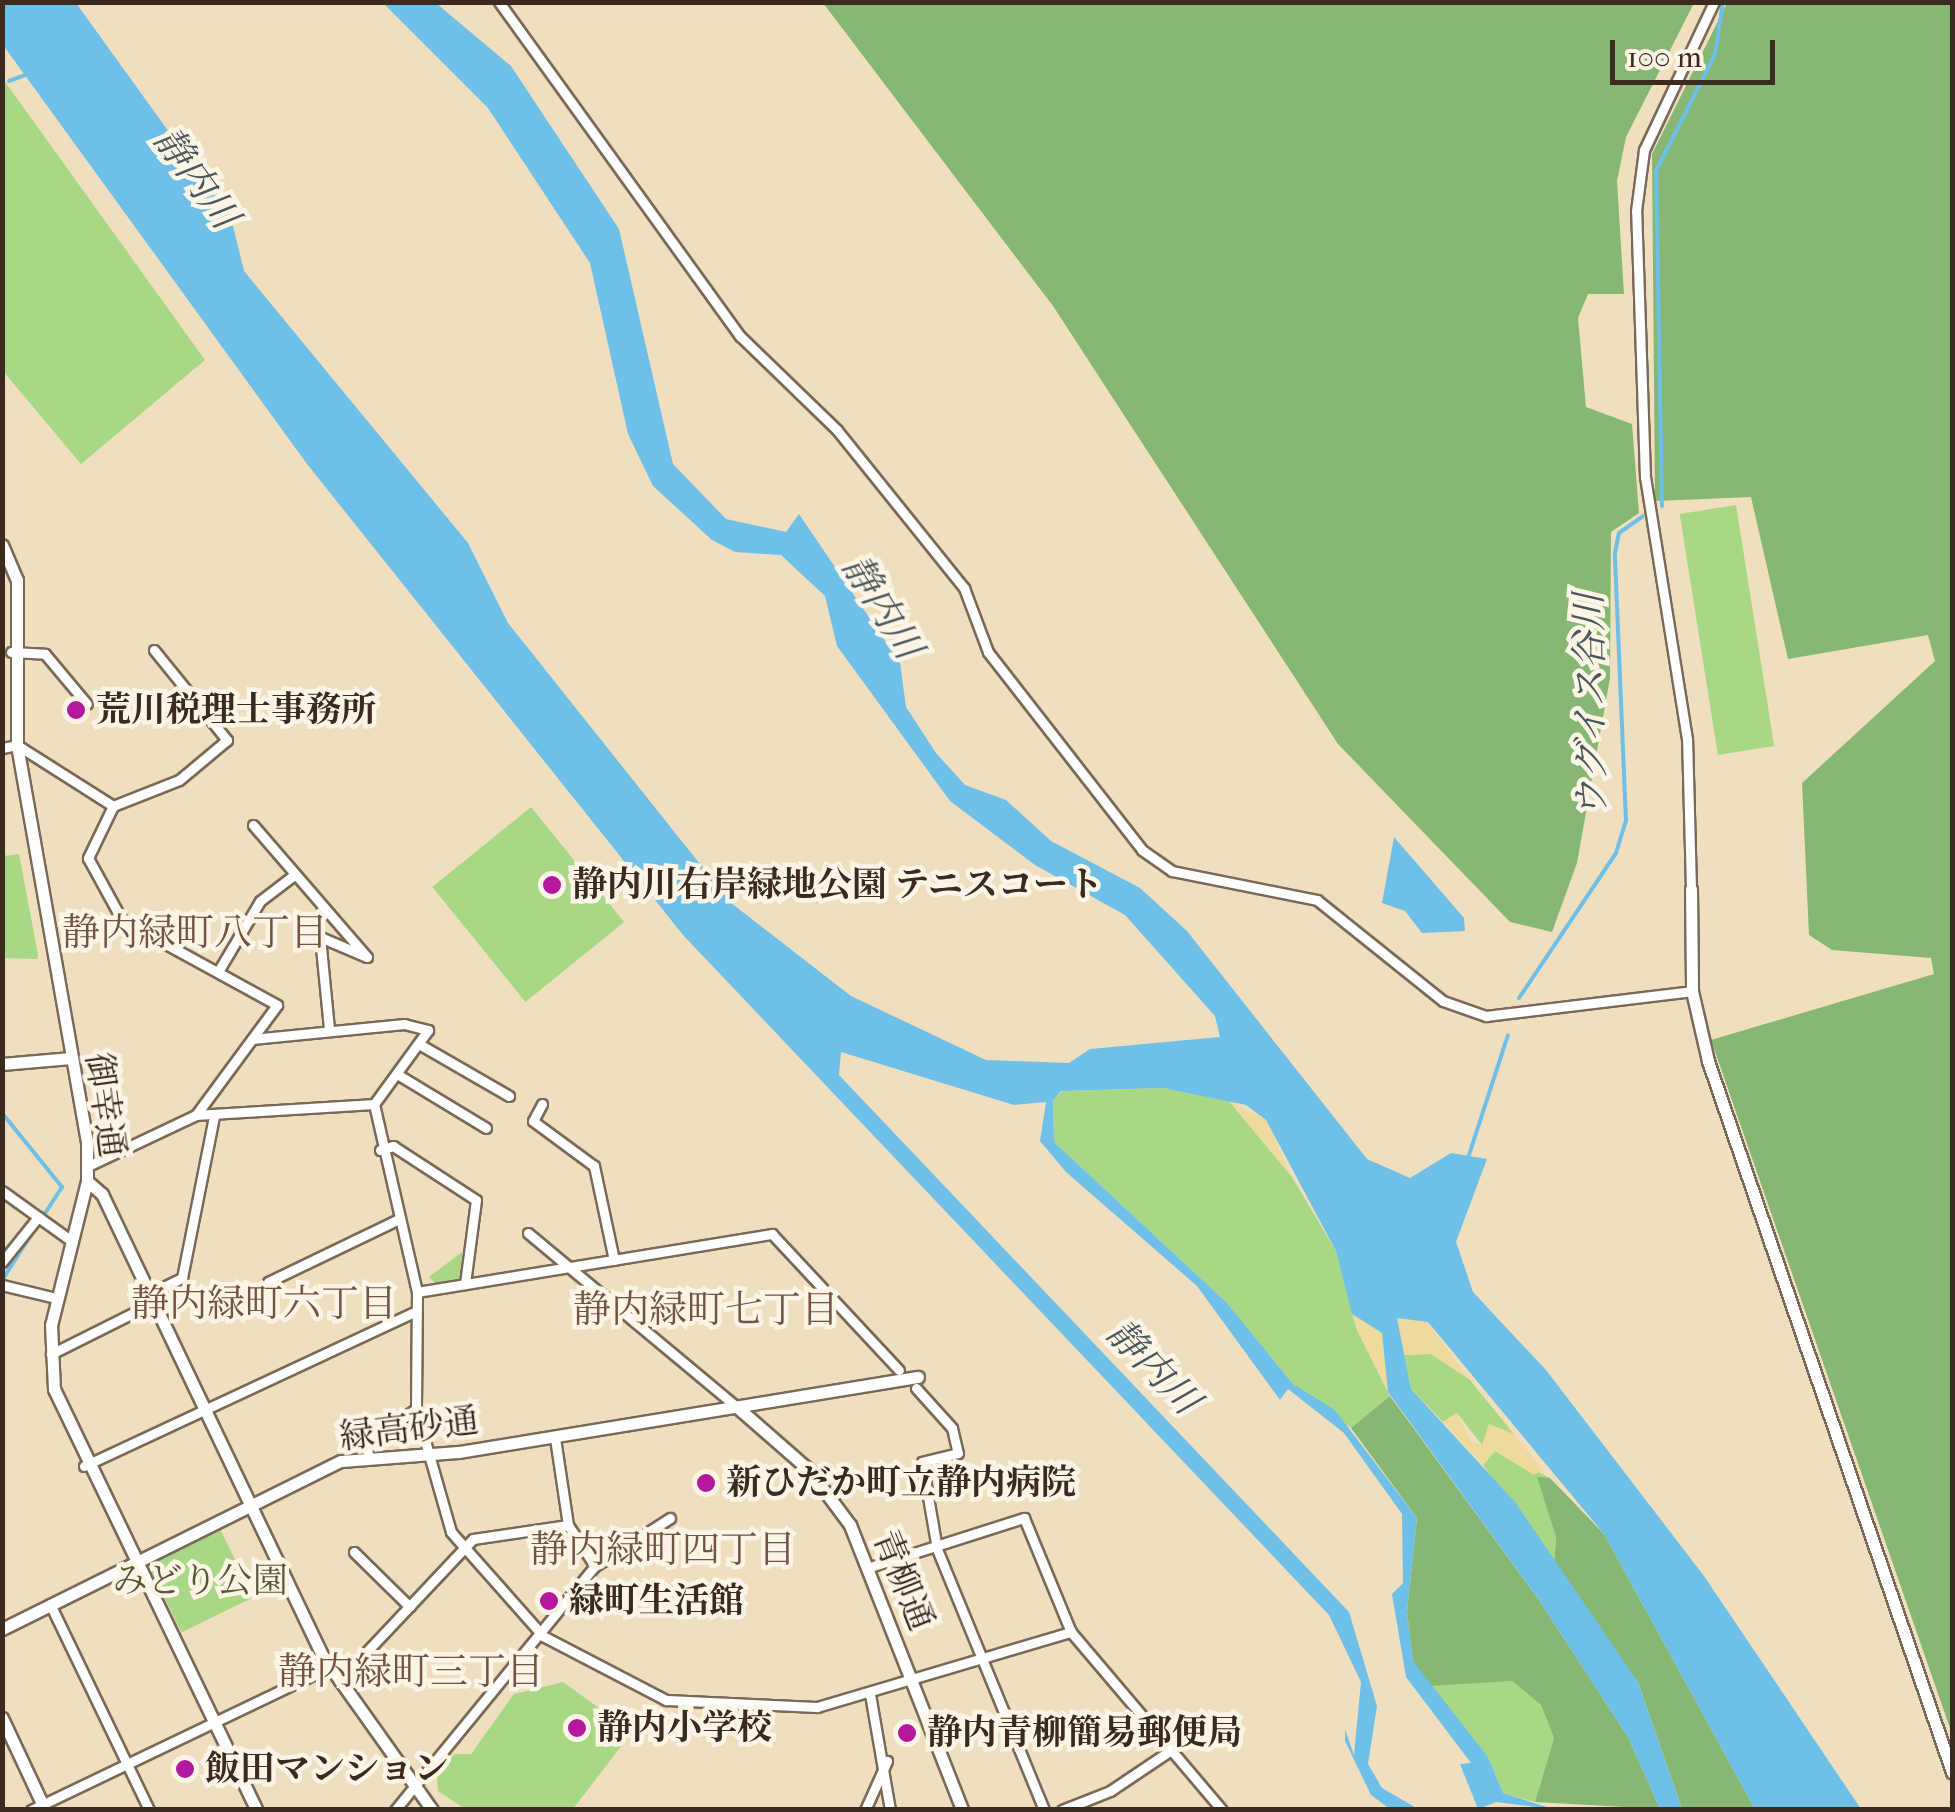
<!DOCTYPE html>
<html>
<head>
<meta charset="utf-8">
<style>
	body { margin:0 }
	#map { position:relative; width:1955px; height:1812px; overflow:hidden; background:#efdfbe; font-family:"IM FELL French Canon","Noto Serif JP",serif }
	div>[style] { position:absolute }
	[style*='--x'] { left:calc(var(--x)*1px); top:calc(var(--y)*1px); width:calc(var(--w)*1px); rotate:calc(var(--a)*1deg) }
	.green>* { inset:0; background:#a8d886; transform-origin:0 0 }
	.forest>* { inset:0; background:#86b873 }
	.sand>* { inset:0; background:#eeda9e }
	.water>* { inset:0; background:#6ec0e9 }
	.stream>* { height:4px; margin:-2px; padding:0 2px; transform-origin:2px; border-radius:2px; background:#6ec0e9 }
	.roads { filter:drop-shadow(2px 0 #7a6956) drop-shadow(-2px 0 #7a6956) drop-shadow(0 2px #7a6956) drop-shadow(0 -2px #7a6956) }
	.minor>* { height:9px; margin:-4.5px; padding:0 4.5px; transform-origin:4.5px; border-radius:4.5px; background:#fff }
	.tertiary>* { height:11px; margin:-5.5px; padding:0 5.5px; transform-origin:5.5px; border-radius:5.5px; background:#fff }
	.dots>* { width:28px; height:28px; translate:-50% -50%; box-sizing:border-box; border:5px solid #fcf5e5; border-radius:50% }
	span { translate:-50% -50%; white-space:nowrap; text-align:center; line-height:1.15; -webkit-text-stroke:9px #fcf5e5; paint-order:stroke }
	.poi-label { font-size:35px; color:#3b2a1e; font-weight:700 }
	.left { translate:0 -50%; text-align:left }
	.street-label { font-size:35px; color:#3b2a1e }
	.park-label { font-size:35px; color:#565638 }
	.water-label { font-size:38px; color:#4a575b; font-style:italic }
	.neighbourhood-label { font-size:38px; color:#735443 }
	.frame { position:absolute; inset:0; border:5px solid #3b2a1e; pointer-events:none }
	.scale { position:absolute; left:1610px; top:40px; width:165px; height:45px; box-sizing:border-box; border:5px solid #3b2a1e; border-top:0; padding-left:12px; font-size:30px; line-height:35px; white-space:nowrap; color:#3b2a1e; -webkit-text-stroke:8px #fcf5e5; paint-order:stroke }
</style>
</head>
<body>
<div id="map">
	<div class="green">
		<i style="clip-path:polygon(3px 79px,205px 360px,81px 464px,3px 371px)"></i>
		<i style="left:1736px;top:505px;width:244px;height:57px;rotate:81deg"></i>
		<i style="left:531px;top:807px;width:148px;height:127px;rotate:51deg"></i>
		<i style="clip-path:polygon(19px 854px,38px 955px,37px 959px,3px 958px,3px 856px)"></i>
		<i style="clip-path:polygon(1163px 1088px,1229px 1101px,1292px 1177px,1336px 1251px,1357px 1330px,1390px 1396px,1351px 1428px,1293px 1384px,1227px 1303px,1054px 1142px,1053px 1101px,1062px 1091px)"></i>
		<i style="clip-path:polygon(462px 1252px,461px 1279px,435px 1283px,429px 1277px)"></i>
		<i style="clip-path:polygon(1431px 1354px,1469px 1379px,1514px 1434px,1482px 1445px,1457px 1413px,1443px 1422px,1411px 1389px,1404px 1355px)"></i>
		<i style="clip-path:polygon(412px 1418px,417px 1441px,370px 1446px,369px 1443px)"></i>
		<i style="clip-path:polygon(1495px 1450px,1550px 1478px,1538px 1478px,1556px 1537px,1554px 1567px,1483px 1465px)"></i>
		<i style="left:220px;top:1529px;width:76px;height:80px;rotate:64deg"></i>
		<i style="clip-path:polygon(1473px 1677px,1512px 1681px,1541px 1705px,1554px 1738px,1535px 1802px,1503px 1793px,1488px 1757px,1430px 1686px)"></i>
		<i style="clip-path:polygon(563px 1682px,632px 1732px,573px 1809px,465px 1809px,438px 1791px,437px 1775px,455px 1754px,471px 1754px,514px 1694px)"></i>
	</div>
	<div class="forest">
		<i style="clip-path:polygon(823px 3px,1694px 3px,1626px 137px,1617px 181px,1624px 294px,1588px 294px,1578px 318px,1586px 407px,1632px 424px,1639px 513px,1611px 532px,1610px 678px,1577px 863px,1552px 932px,1510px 922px,1338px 744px,1053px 306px)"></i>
		<i style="clip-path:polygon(1727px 3px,1952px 3px,1952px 1734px,1711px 1040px,1934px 974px,1931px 958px,1832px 950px,1809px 935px,1802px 783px,1935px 661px,1928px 635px,1788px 659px,1751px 497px,1655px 501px,1652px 154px)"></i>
		<i style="clip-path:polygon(1390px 1396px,1539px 1600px,1628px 1737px,1660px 1809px,1535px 1802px,1554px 1738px,1541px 1705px,1512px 1681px,1430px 1686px,1413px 1661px,1407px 1612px,1417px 1518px,1351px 1428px)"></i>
		<i style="clip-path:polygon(1537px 1477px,1550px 1478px,1604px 1534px,1755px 1809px,1682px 1809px,1638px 1682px,1554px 1567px,1556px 1537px)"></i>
	</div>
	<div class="sand">
		<i style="clip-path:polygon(1229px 1101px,1266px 1120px,1292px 1177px,1248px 1124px)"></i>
		<i style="clip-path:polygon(1352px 1314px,1382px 1333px,1388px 1392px,1357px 1330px)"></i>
		<i style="clip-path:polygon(1396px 1318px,1427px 1321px,1469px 1379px,1431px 1354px,1404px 1355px)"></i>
		<i style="clip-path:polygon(1456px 1413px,1472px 1442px,1482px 1445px,1489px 1424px,1514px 1434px,1543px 1470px,1534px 1475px,1495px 1451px,1483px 1465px,1443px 1422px)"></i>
	</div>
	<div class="water">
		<i style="clip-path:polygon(2px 3px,76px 3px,231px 218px,244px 271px,468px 543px,508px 623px,731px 903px,851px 996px,986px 1060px,1069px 1063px,1090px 1049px,1220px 1037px,1215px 1016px,1125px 915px,1035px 865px,950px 801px,837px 646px,825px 596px,781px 555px,735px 552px,712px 540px,653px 486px,628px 434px,590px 263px,488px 108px,383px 3px,436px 3px,511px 66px,619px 229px,673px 464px,726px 519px,786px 532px,799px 514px,900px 663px,906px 707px,936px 753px,965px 785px,1006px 800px,1051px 841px,1140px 888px,1187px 931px,1367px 1159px,1410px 1178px,1451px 1153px,1487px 1159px,1456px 1242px,1473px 1292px,1546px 1370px,1704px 1576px,1861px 1809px,1755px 1809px,1604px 1534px,1428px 1322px,1397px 1318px,1411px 1389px,1515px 1502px,1638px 1682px,1682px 1809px,1660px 1809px,1628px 1737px,1539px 1600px,1388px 1392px,1382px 1333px,1352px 1314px,1336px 1251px,1266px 1120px,1246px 1105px,1163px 1088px,1061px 1091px,1053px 1101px,1054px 1142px,1227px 1303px,1293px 1384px,1335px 1410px,1417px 1518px,1407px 1612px,1413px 1661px,1488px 1757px,1503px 1793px,1553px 1809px,1496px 1802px,1478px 1809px,1460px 1764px,1471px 1763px,1406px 1677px,1392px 1594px,1403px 1583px,1402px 1514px,1344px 1433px,1288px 1389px,1280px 1400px,1197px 1286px,1066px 1172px,1040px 1141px,1046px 1102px,1014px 1105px,841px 1052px,839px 1075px,1349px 1612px,1377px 1706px,1368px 1764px,1382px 1788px,1418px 1809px,1390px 1809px,1371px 1795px,1345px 1741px,1345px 1729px,1354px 1755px,1361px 1682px,1329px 1615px,683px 935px,307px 464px,3px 45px)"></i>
		<i style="clip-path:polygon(1394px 837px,1464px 918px,1465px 931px,1422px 933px,1405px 911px,1382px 903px)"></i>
	</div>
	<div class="stream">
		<i style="--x:9;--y:81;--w:20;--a:-20"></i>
		<i style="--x:1662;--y:506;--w:335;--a:-91"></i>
		<i style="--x:1656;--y:171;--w:131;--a:-63.2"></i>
		<i style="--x:1715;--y:54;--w:53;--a:-81.3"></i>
		<i style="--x:1519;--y:998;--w:174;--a:-56.2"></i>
		<i style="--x:1616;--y:853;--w:34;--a:-73"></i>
		<i style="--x:1626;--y:821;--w:268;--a:-92.4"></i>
		<i style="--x:1615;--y:553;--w:20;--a:-79"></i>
		<i style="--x:1619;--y:533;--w:29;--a:-35"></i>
		<i style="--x:2;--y:1113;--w:95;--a:51"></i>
		<i style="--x:62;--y:1187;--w:111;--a:122.8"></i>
		<i style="--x:1468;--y:1158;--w:129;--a:-72"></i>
	</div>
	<div class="roads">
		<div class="minor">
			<i style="--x:499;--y:2;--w:412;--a:54.2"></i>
			<i style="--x:740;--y:336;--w:135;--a:44.1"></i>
			<i style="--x:837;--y:430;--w:203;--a:51.2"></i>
			<i style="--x:964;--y:588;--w:68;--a:69.4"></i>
			<i style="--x:988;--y:652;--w:251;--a:52.1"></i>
			<i style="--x:1142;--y:850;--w:37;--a:35"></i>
			<i style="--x:1172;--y:871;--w:148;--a:11.3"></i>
			<i style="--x:1317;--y:900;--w:161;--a:38.7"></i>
			<i style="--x:1443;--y:1001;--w:46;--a:19.2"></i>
			<i style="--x:1486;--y:1016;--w:208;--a:-6.9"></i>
			<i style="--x:154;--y:650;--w:116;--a:51"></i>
			<i style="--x:227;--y:740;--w:62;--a:140.2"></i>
			<i style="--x:179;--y:780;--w:71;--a:158.5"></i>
			<i style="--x:113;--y:806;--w:58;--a:115.7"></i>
			<i style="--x:88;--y:858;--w:71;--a:61.3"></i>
			<i style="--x:122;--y:920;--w:177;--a:28.7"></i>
			<i style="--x:277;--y:1005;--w:137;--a:126.4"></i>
			<i style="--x:11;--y:652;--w:34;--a:3"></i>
			<i style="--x:45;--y:654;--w:65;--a:50"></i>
			<i style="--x:2;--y:748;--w:15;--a:-11"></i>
			<i style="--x:17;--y:745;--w:114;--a:32.4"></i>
			<i style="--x:253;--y:825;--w:174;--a:49.2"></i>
			<i style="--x:367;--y:957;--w:51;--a:-156.9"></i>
			<i style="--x:320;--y:937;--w:92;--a:84.4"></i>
			<i style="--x:1691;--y:889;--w:150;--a:-91.5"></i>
			<i style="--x:1687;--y:739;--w:265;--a:-99.1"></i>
			<i style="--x:1645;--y:477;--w:266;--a:-91.9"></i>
			<i style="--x:1636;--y:211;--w:62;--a:-82.5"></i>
			<i style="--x:1644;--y:150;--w:164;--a:-64.7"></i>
			<i style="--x:219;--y:970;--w:80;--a:-59.3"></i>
			<i style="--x:260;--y:901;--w:43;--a:-37.4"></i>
			<i style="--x:252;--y:1039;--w:153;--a:-5.6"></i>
			<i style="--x:404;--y:1024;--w:25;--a:14"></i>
			<i style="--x:428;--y:1030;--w:92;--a:126.1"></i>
			<i style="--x:374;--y:1104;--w:193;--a:77.1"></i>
			<i style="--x:417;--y:1292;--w:117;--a:90.5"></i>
			<i style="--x:416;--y:1409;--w:128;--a:74.1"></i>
			<i style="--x:451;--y:1532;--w:139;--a:48.5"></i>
			<i style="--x:543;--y:1636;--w:139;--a:27.5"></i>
			<i style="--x:666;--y:1700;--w:151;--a:2.7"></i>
			<i style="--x:817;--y:1707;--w:265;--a:-16.5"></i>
			<i style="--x:419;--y:1044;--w:104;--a:30"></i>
			<i style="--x:397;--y:1074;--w:104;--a:31.2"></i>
			<i style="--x:542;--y:1104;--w:19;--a:118"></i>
			<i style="--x:533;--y:1121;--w:76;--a:36.4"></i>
			<i style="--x:594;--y:1166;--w:96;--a:78"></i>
			<i style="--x:380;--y:1150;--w:14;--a:-17"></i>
			<i style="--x:393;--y:1146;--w:99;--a:33"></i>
			<i style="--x:476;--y:1200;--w:85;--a:97.5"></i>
			<i style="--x:88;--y:1166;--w:119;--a:-25.3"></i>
			<i style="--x:196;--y:1115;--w:178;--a:-3.5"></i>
			<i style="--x:2;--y:1191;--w:87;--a:35.7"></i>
			<i style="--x:528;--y:1233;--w:272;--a:39.8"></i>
			<i style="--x:2;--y:1262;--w:58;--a:-51.3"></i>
			<i style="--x:268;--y:1282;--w:145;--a:-25.7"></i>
			<i style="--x:2;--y:1285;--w:56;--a:13.5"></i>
			<i style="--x:417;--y:1292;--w:360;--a:-9.3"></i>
			<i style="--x:772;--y:1234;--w:186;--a:47"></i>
			<i style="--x:149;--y:1294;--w:37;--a:-26"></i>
			<i style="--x:182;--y:1278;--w:165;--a:-78.8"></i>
			<i style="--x:51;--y:1354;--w:114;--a:-26.6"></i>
			<i style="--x:916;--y:1388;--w:54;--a:48"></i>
			<i style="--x:952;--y:1428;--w:26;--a:77"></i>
			<i style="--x:958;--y:1453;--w:37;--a:166"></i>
			<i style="--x:922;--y:1462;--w:88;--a:80.2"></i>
			<i style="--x:937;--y:1549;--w:282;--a:67.7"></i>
			<i style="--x:555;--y:1438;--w:88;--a:81.5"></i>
			<i style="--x:568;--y:1525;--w:49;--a:56.6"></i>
			<i style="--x:368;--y:1457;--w:14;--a:-94"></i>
			<i style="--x:367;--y:1443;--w:60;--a:-34.8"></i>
			<i style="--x:84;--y:1466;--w:365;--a:-25"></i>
			<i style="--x:354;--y:1552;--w:78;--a:44.5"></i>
			<i style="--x:870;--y:1567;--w:162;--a:-17.7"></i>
			<i style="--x:1024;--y:1518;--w:123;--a:67.6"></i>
			<i style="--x:1071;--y:1632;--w:233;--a:49.7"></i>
			<i style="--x:50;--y:1604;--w:229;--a:64.3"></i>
			<i style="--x:339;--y:1681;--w:195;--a:-46.7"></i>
			<i style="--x:473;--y:1539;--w:96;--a:-8.4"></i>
			<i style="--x:870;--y:1694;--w:118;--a:80.2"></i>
			<i style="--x:31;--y:1810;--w:331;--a:-25.6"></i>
			<i style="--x:395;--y:1810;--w:315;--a:-50.7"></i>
			<i style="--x:595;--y:1566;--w:89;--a:-32.6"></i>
			<i style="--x:865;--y:1810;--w:54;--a:-65.8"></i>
			<i style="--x:1062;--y:1810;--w:52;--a:-21.6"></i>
			<i style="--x:1110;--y:1791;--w:70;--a:-33.9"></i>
		</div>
		<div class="tertiary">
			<i style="--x:2;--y:545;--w:38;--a:67"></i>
			<i style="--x:17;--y:580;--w:165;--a:90"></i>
			<i style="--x:17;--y:745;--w:403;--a:80"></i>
			<i style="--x:87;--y:1142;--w:39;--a:90"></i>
			<i style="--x:87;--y:1181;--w:148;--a:104"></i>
			<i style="--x:51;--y:1325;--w:64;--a:87.3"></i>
			<i style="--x:54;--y:1389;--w:467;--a:64.3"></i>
			<i style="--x:1691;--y:889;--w:102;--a:89.4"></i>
			<i style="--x:1692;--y:991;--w:72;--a:77.1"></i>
			<i style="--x:1708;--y:1061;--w:752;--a:71.06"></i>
			<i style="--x:2;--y:1064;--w:69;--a:-5"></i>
			<i style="--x:87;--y:1181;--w:20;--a:41"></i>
			<i style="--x:102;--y:1194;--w:511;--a:64.49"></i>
			<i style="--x:322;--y:1655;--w:190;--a:54.6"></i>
			<i style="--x:737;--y:1407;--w:96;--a:41.2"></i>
			<i style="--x:809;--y:1470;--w:69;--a:53.3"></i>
			<i style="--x:850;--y:1525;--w:306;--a:68.5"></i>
			<i style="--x:2;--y:1629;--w:378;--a:-26.4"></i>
			<i style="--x:341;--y:1461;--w:118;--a:-4.4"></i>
			<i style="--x:459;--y:1452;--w:465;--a:-9.3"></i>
			<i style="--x:2;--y:1718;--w:102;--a:64.9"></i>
		</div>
	</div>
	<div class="dots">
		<i style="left:76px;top:710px;background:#b5179e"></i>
		<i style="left:552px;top:885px;background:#b5179e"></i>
		<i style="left:706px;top:1483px;background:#b5179e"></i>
		<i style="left:549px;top:1601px;background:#b5179e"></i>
		<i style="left:577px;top:1728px;background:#b5179e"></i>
		<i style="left:907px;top:1733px;background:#b5179e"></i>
		<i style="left:185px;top:1769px;background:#b5179e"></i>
	</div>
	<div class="poi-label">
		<span class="left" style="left:96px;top:710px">荒川税理士事務所</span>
		<span class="left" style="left:572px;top:885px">静内川右岸緑地公園 テニスコート</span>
		<span class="left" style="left:726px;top:1483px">新ひだか町立静内病院</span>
		<span class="left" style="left:569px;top:1601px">緑町生活館</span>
		<span class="left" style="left:597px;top:1728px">静内小学校</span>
		<span class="left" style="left:927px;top:1733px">静内青柳簡易郵便局</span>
		<span class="left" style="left:205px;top:1769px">飯田マンション</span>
	</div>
	<div class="street-label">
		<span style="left:105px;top:1105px;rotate:82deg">御幸通</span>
		<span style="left:409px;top:1429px;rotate:-7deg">緑高砂通</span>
		<span style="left:903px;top:1580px;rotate:68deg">青柳通</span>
	</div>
	<div class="park-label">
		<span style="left:200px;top:1581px">みどり公園</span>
	</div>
	<div class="water-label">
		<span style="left:196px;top:178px;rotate:54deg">静内川</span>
		<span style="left:882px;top:607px;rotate:58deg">静内川</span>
		<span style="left:1591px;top:706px;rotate:-91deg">ウグイス谷川</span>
		<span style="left:1153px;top:1367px;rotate:46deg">静内川</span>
	</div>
	<div class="neighbourhood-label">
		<span style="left:195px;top:933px">静内緑町八丁目</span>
		<span style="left:264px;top:1304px">静内緑町六丁目</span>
		<span style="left:706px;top:1310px">静内緑町七丁目</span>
		<span style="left:663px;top:1550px">静内緑町四丁目</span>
		<span style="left:411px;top:1672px">静内緑町三丁目</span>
	</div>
	<div class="frame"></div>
	<div class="scale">100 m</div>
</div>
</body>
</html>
